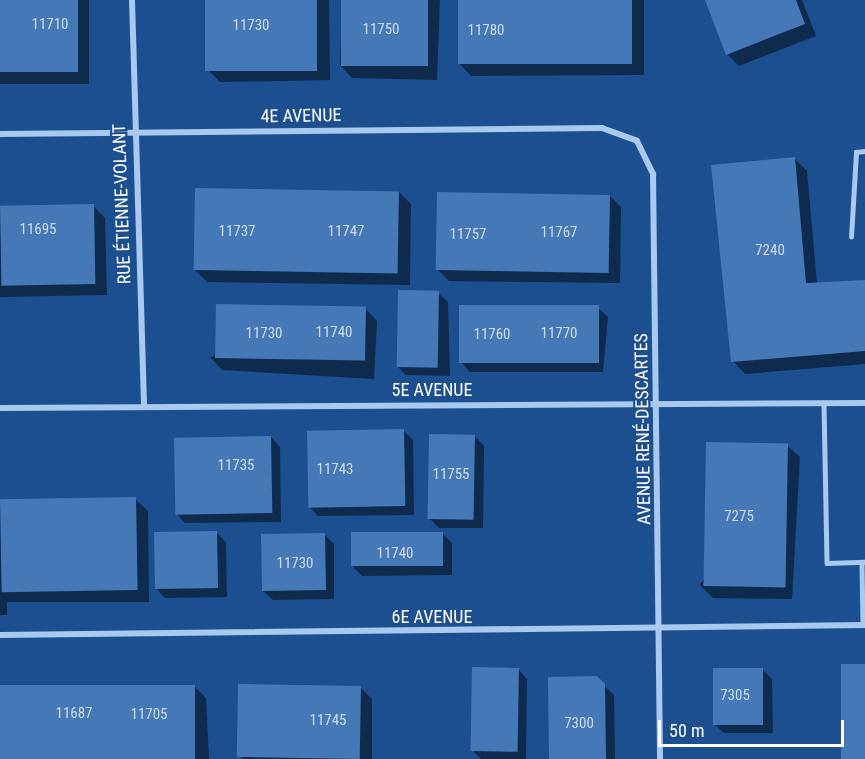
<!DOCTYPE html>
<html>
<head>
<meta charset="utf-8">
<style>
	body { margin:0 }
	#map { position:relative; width:865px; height:759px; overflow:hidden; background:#1b4f8f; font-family:"Roboto Condensed",sans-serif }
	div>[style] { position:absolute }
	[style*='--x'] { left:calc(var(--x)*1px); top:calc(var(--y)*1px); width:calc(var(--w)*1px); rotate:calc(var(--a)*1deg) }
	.shadow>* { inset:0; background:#0007; transform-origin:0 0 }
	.building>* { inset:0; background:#4478b7; transform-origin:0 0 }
	.lane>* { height:4.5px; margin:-2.25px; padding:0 2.25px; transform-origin:2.25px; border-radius:2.25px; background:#a9c9ee }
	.street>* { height:6px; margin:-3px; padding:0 3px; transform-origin:3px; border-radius:3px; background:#a9c9ee }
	span { translate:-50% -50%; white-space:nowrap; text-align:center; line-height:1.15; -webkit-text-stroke:4.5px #1b4f8f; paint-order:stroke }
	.number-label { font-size:15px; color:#d0dded }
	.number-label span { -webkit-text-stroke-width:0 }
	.street-label { font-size:18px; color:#fff }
	.scale { position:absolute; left:658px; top:720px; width:186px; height:27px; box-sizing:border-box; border:3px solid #fff; border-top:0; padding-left:8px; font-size:18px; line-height:21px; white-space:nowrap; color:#fff; -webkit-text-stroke:4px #1b4f8f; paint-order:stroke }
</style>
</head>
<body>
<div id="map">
	<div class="shadow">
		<i style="left:0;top:0;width:89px;height:84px"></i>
		<i style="clip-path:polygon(207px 0,329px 0,330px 80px,220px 82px,208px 70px)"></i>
		<i style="clip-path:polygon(342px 0,440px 0,437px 80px,352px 78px,340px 65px)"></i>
		<i style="clip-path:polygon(459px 0,644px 0,644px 75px,471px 76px,459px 63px)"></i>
		<i style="clip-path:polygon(706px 0,802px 0,816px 36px,739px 66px,727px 54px)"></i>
		<i style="clip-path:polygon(794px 158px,807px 171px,817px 284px,865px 281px,865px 364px,745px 374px,733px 361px)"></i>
		<i style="clip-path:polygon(399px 192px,411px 204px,410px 285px,207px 282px,195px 270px)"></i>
		<i style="clip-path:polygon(609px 195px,621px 207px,620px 283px,449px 281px,437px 269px)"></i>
		<i style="clip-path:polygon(93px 206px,105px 218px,107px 295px,0 297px,0 207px)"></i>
		<i style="clip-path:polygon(438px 293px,448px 302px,450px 376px,406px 375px,397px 366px)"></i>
		<i style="clip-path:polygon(365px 308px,377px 321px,374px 379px,222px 370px,210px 357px)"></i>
		<i style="clip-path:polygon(598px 308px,608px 317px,603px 372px,470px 372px,461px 362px)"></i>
		<i style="clip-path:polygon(404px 431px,413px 440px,414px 515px,318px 516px,309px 506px)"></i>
		<i style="clip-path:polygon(475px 436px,484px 446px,483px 528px,439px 528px,429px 518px)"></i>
		<i style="clip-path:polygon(271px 437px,280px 447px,281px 522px,185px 523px,176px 513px)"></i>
		<i style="clip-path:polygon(787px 445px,800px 457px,792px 599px,713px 598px,700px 585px)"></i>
		<i style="clip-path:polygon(135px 499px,148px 511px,149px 602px,7px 602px,7px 615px,0 615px,0 504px)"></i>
		<i style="clip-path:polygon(217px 533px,226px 542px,227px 597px,165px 598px,156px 588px)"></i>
		<i style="clip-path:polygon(442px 533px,452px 543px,452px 575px,362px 576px,353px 567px)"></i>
		<i style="clip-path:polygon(325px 535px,334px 544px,334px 599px,273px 600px,263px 591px)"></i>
		<i style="clip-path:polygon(518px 669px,527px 679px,526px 759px,481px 759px,473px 751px)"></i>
		<i style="clip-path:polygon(763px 670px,772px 679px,773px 733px,724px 733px,714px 724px)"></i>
		<i style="clip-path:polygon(596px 678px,614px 695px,615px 759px,551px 759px)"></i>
		<i style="clip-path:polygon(194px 686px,206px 698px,209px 759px,0 759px,0 687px)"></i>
		<i style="clip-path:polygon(360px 687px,372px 699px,372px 759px,241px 759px)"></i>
	</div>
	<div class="building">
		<i style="left:0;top:0;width:78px;height:72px"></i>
		<i style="left:205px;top:0;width:112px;height:71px"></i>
		<i style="left:341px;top:0;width:87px;height:66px"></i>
		<i style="left:458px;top:0;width:174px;height:64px"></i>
		<i style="clip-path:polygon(705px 0,796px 0,805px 24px,726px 55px)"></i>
		<i style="clip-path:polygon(795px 157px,806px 283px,865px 280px,865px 351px,731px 362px,711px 165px)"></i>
		<i style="left:195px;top:188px;width:204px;height:82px;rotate:1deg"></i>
		<i style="left:437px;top:192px;width:173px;height:78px;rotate:1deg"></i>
		<i style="left:94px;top:204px;width:80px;height:94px;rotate:89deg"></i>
		<i style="left:398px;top:290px;width:41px;height:77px;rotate:1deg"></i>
		<i style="left:216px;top:304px;width:150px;height:54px;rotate:1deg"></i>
		<i style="left:459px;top:305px;width:140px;height:58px"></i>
		<i style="left:404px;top:429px;width:77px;height:97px;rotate:89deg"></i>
		<i style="left:429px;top:434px;width:46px;height:85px;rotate:1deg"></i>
		<i style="left:271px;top:436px;width:77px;height:97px;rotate:89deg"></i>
		<i style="left:706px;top:442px;width:82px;height:144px;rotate:1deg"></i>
		<i style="left:136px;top:497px;width:93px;height:136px;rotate:89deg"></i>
		<i style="left:217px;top:531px;width:57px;height:63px;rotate:89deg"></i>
		<i style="left:443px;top:532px;width:34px;height:92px;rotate:90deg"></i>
		<i style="left:325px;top:533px;width:57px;height:64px;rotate:89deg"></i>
		<i style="left:841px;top:664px;width:24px;height:95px"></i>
		<i style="left:472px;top:667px;width:47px;height:84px;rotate:1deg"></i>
		<i style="left:713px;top:668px;width:50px;height:57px"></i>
		<i style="clip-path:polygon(597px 676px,605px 684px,606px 759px,549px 759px,548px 677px)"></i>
		<i style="left:0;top:685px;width:195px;height:74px"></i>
		<i style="left:361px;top:686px;width:73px;height:123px;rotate:91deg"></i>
	</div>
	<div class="lane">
		<i style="--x:851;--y:237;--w:85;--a:-86.6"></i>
		<i style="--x:856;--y:152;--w:9;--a:-6"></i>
		<i style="--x:824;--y:404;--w:159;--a:88.9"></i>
		<i style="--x:827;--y:563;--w:38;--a:-2"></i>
		<i style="--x:862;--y:563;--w:62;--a:89.1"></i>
	</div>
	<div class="street">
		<i style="--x:132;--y:0;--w:407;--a:88.3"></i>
		<i style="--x:0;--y:134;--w:602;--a:-0.57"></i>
		<i style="--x:602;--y:128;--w:37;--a:20"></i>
		<i style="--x:637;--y:141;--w:37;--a:64"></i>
		<i style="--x:653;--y:174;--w:585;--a:89.31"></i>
		<i style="--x:0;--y:408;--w:865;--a:-0.33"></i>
		<i style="--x:0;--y:635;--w:865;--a:-0.66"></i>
	</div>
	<div class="number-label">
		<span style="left:50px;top:25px">11710</span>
		<span style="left:251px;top:26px">11730</span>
		<span style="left:381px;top:30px">11750</span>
		<span style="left:486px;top:31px">11780</span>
		<span style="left:38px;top:230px">11695</span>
		<span style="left:237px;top:232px">11737</span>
		<span style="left:346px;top:232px">11747</span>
		<span style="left:559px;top:233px">11767</span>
		<span style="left:468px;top:235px">11757</span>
		<span style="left:770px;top:251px">7240</span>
		<span style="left:334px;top:333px">11740</span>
		<span style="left:264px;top:334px">11730</span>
		<span style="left:559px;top:334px">11770</span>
		<span style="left:492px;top:335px">11760</span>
		<span style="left:236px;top:466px">11735</span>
		<span style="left:335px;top:470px">11743</span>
		<span style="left:451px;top:475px">11755</span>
		<span style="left:739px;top:517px">7275</span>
		<span style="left:395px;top:554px">11740</span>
		<span style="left:295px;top:564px">11730</span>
		<span style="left:735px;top:696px">7305</span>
		<span style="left:74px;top:714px">11687</span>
		<span style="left:149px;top:715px">11705</span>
		<span style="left:328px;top:721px">11745</span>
		<span style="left:579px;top:724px">7300</span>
	</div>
	<div class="street-label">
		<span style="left:301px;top:116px;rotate:-1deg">4E AVENUE</span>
		<span style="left:122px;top:204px;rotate:-92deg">RUE ÉTIENNE-VOLANT</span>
		<span style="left:432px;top:390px">5E AVENUE</span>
		<span style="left:643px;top:429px;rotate:-91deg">AVENUE RENÉ-DESCARTES</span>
		<span style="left:432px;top:617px">6E AVENUE</span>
	</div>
	<div class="scale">50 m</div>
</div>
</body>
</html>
